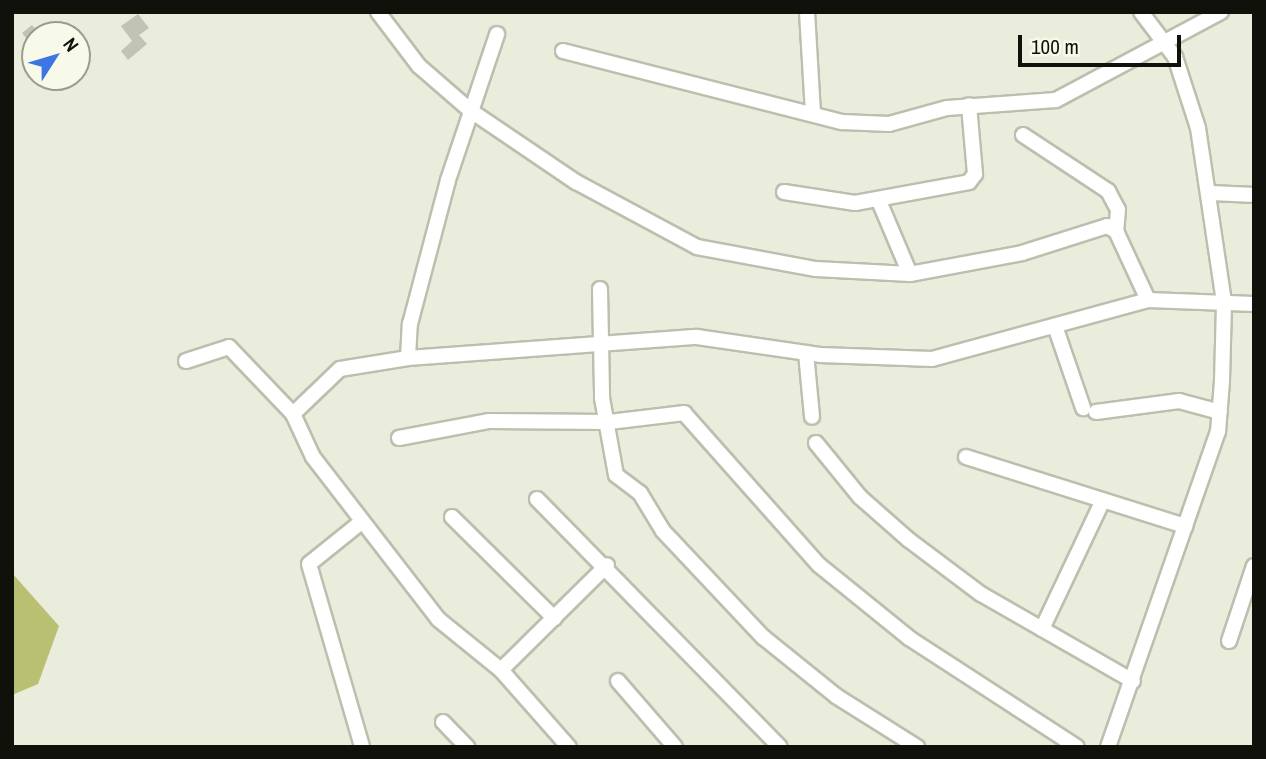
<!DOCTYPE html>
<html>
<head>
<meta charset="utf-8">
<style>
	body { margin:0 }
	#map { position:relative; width:1266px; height:759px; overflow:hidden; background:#eaecdc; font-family:"Archivo Narrow",sans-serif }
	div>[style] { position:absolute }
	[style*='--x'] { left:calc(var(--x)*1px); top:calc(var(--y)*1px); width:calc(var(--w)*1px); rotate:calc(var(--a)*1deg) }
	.green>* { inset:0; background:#bac072 }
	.building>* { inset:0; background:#c1c3b4 }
	.roads { filter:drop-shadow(2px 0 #bcbeae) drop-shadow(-2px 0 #bcbeae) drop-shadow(0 2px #bcbeae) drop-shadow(0 -2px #bcbeae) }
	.minor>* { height:14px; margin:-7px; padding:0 7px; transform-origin:7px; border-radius:7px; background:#fff }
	span { translate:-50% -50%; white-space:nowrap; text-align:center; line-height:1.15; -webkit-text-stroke:7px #f7f9e9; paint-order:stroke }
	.frame { position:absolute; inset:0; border:14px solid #11110c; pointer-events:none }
	.north { position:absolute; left:21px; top:21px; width:70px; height:70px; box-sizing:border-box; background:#f7f9e9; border:2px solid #9b9c91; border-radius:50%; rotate:53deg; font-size:19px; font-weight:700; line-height:28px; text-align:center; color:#11110c }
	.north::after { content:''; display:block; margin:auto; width:24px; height:32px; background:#3d75e5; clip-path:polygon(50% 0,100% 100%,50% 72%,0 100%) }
	.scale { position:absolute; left:1018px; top:35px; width:163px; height:32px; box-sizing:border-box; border:4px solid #11110c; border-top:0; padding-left:9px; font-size:21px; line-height:24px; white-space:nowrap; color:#11110c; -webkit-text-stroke:5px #f7f9e9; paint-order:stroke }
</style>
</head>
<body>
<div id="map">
	<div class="green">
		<i style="clip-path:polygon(12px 573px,59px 626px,38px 684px,12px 695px)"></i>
	</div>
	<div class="building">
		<i style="clip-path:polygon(138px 14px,149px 28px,139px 35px,147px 44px,128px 60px,121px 51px,132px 41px,121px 26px)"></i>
		<i style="clip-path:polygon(32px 25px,40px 35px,35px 49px,22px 33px)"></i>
	</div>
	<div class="roads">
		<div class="minor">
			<i style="--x:378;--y:12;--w:68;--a:52.8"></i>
			<i style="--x:419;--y:66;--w:69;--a:40.9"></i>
			<i style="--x:471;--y:111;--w:127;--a:34.1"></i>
			<i style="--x:576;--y:182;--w:137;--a:28.2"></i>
			<i style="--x:697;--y:247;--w:121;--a:10.5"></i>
			<i style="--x:816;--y:269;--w:94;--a:3"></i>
			<i style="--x:910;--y:274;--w:114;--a:-10.6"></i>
			<i style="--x:1022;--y:253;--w:89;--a:-17.6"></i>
			<i style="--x:1107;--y:226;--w:10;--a:29"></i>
			<i style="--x:1116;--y:231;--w:76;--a:65.1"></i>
			<i style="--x:807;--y:12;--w:102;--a:86.6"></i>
			<i style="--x:563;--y:51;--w:288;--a:14.3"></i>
			<i style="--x:842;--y:122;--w:47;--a:2.4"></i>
			<i style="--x:889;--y:124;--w:60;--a:-15.4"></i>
			<i style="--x:947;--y:108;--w:109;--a:-4.2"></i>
			<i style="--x:1056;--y:100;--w:187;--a:-28.1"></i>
			<i style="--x:1023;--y:135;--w:102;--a:33.4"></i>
			<i style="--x:1108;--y:191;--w:21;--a:62"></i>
			<i style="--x:1118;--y:210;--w:21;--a:95"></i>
			<i style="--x:784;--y:192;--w:72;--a:8.8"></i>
			<i style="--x:855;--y:203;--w:116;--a:-10.4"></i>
			<i style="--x:969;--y:182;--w:10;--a:-53"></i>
			<i style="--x:975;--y:174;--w:69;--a:-95"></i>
			<i style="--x:1212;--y:193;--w:42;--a:2.7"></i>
			<i style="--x:879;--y:201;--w:79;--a:67"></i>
			<i style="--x:600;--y:289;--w:109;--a:88.9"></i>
			<i style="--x:602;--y:398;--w:78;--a:79.7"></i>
			<i style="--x:616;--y:475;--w:30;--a:37"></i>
			<i style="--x:640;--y:493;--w:44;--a:58.8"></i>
			<i style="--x:663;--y:531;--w:146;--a:46.7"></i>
			<i style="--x:763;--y:637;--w:94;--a:38.9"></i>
			<i style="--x:836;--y:696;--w:96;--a:32.2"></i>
			<i style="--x:1055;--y:326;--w:87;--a:71.1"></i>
			<i style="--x:806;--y:353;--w:64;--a:84.6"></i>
			<i style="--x:408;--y:358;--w:34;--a:-87"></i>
			<i style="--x:410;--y:324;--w:149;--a:-75.2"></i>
			<i style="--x:448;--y:180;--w:154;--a:-71.4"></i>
			<i style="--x:186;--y:361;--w:45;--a:-18"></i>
			<i style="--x:229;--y:347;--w:93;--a:46.3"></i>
			<i style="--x:293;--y:414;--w:47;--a:65.1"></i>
			<i style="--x:313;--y:457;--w:205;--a:52.3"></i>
			<i style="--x:438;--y:619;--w:81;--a:39"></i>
			<i style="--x:501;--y:670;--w:103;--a:48.6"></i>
			<i style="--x:1096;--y:412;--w:84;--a:-7.5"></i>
			<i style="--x:1179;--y:401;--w:42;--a:15"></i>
			<i style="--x:293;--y:414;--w:65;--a:-43.8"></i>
			<i style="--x:340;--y:369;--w:69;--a:-9.2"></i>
			<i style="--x:408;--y:358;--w:290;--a:-4.2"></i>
			<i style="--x:697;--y:337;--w:124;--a:8.3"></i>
			<i style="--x:820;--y:355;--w:112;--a:2"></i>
			<i style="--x:932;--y:359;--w:224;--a:-15.3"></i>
			<i style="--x:1148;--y:300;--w:106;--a:2.2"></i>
			<i style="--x:399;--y:438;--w:92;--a:-10.7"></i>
			<i style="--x:489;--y:421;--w:120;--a:0.5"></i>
			<i style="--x:609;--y:422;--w:76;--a:-6.8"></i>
			<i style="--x:684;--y:413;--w:203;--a:48.4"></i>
			<i style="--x:819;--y:565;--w:116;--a:39"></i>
			<i style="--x:909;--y:638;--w:200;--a:33"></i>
			<i style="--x:816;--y:443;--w:70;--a:50.8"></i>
			<i style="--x:860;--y:497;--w:65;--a:41.3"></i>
			<i style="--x:909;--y:540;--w:90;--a:36.9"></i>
			<i style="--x:981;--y:594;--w:175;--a:29.8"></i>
			<i style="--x:966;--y:457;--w:230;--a:17.5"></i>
			<i style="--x:537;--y:499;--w:347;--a:45.6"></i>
			<i style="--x:452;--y:517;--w:144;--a:44.7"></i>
			<i style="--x:360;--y:523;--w:65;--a:141.2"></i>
			<i style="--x:309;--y:564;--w:191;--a:73.8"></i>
			<i style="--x:1042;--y:629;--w:138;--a:-64.7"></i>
			<i style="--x:1229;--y:641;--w:79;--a:-71.6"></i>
			<i style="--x:501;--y:670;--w:149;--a:-44.7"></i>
			<i style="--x:618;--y:681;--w:87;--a:49.2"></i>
			<i style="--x:443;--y:722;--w:35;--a:46"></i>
			<i style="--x:1108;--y:747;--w:334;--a:-70.8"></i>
			<i style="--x:1218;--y:432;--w:51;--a:-85.5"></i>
			<i style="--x:1222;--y:381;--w:79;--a:-88.5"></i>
			<i style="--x:1224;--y:302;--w:176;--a:-98.5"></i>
			<i style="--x:1198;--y:128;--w:75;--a:-107.9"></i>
			<i style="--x:1175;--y:57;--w:56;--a:-127.1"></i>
		</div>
	</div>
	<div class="frame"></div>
	<div class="north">N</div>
	<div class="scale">100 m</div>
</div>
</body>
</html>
